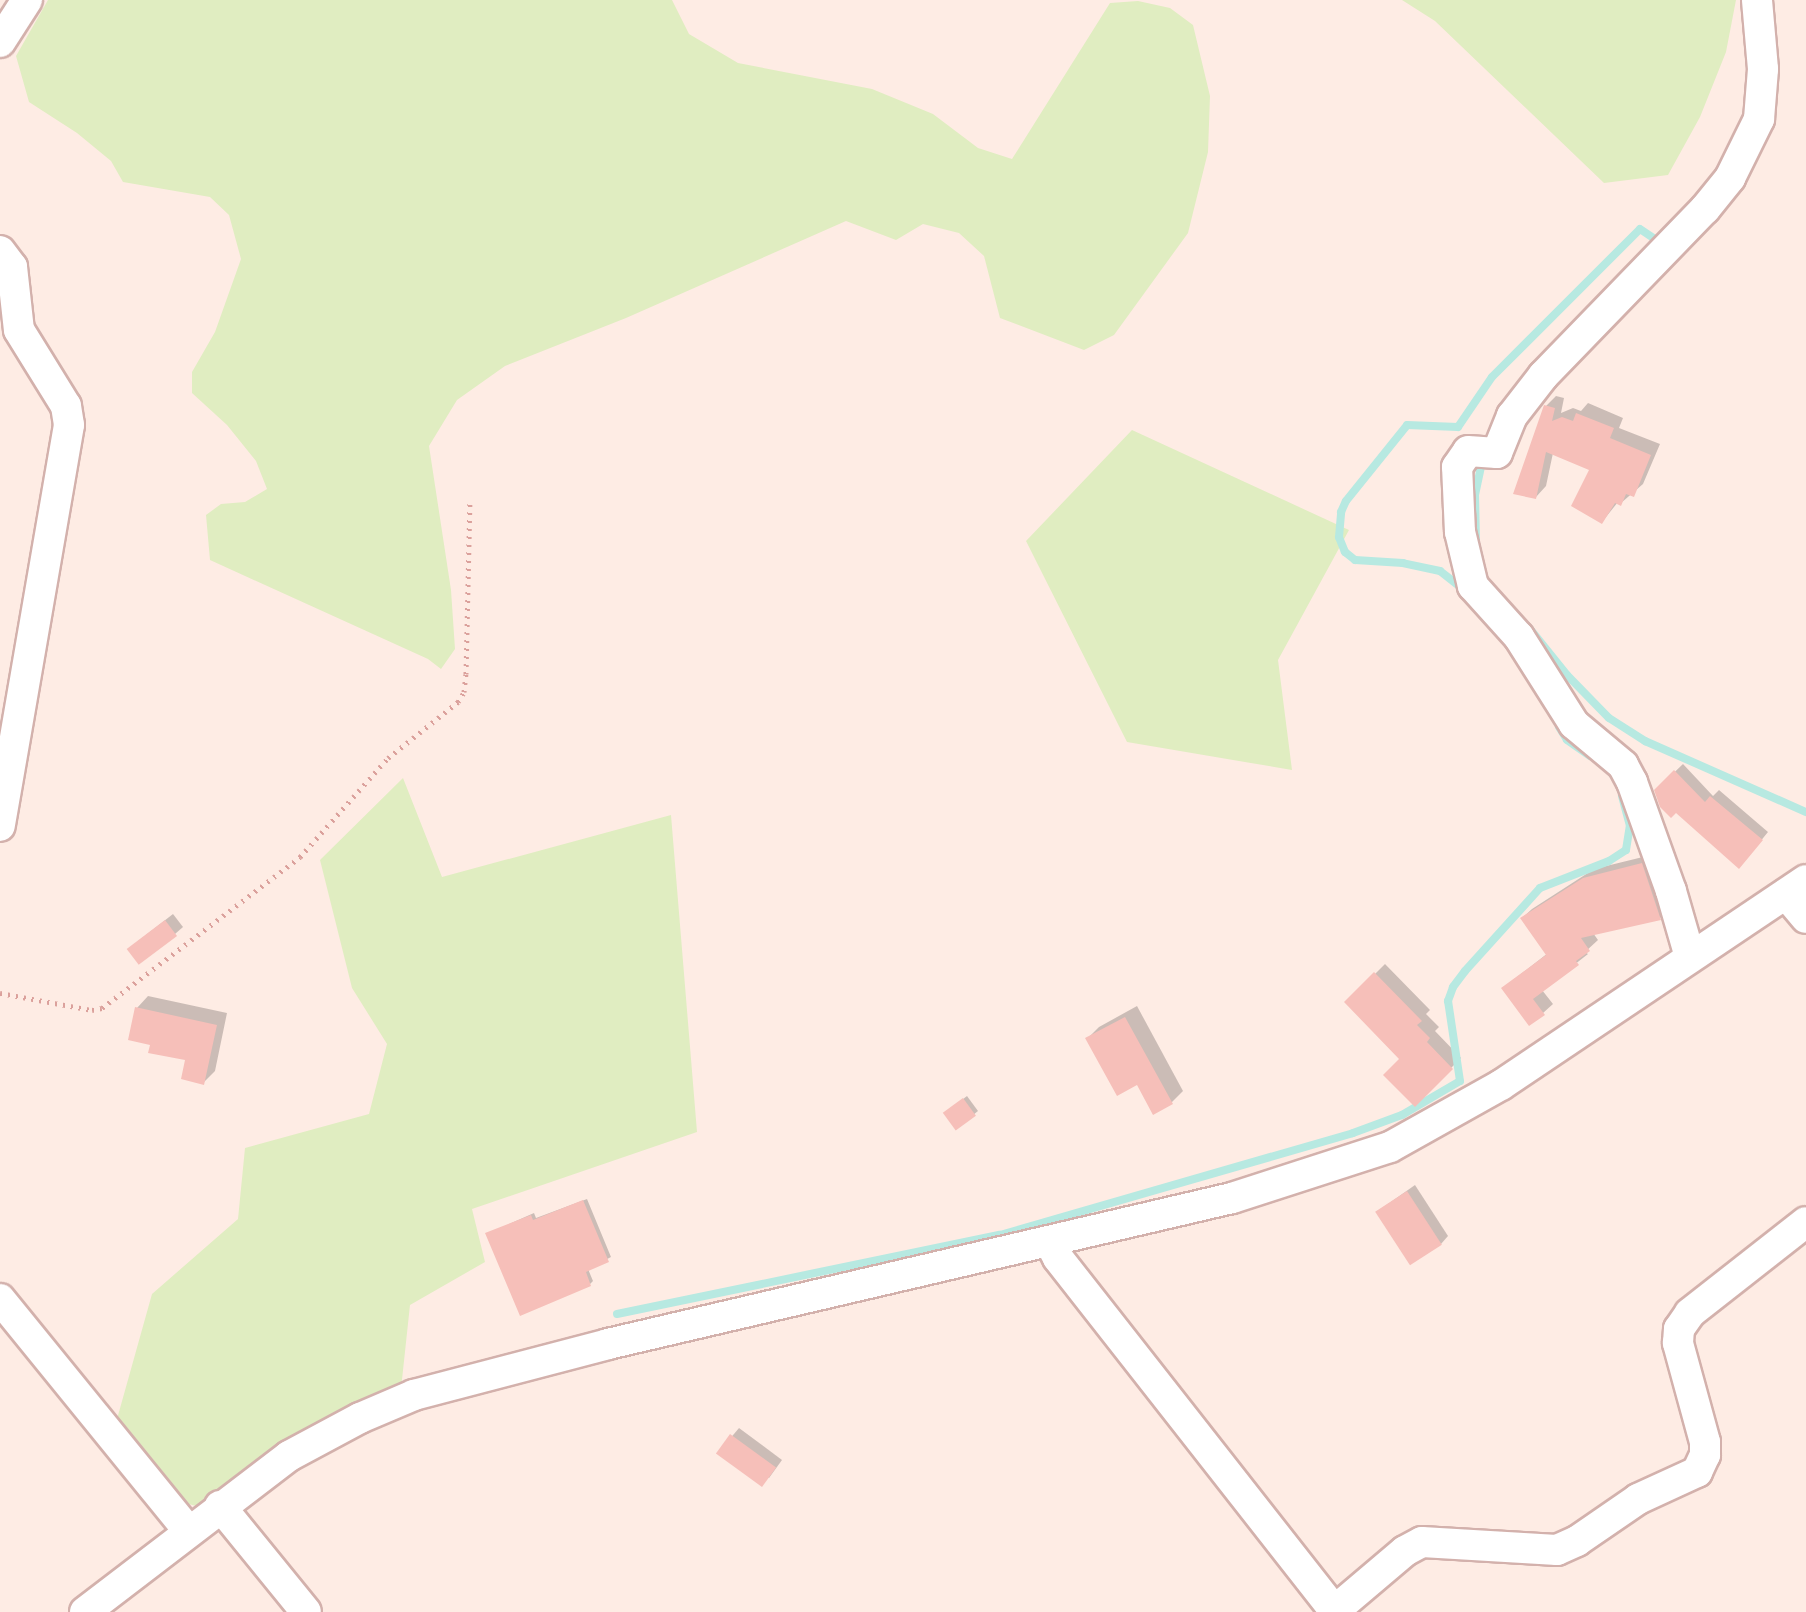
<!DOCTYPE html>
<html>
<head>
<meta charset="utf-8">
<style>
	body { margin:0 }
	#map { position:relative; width:1806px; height:1612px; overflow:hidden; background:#feece4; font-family:Mulish,sans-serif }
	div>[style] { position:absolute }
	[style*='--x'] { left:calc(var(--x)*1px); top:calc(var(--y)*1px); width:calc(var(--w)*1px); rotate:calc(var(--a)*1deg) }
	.green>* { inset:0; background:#e0edc1 }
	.shadow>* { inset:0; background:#0003 }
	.stream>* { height:8px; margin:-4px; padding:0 4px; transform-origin:4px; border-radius:4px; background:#b7e9e1 }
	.building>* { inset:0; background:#f6bfb9; transform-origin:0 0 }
	.path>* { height:5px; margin-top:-2.5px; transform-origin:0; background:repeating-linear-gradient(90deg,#dba19c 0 2px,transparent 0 8px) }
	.roads { filter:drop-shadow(2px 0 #d3b1ac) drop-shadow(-2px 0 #d3b1ac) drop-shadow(0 2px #d3b1ac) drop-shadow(0 -2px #d3b1ac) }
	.minor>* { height:30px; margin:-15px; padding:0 15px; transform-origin:15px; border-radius:15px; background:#fff }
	span { translate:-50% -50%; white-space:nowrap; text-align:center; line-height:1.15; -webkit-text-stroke:6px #fff2ec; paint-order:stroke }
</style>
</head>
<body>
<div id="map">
	<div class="green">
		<i style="clip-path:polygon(48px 0,672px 0,689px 34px,738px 63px,872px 89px,933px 114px,978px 148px,1012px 159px,1110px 3px,1138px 1px,1170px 8px,1193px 25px,1210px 96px,1208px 152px,1188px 233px,1114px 335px,1084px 350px,1000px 318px,984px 256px,959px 233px,923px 224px,896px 240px,846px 221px,626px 318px,505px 366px,457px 400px,429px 446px,451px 590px,455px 649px,441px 669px,428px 659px,210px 560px,206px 515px,221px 504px,245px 502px,267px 489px,256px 461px,227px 425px,192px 393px,192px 372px,215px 332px,241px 259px,229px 215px,210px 197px,123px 182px,111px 161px,77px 133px,29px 102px,16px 56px)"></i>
		<i style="clip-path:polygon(1402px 0,1736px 0,1726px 52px,1700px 117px,1668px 175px,1604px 183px,1435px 21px)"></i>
		<i style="clip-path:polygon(1132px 430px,1349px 530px,1278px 660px,1292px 770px,1127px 742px,1026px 541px)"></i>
		<i style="clip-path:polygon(403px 778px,442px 877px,671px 815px,697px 1132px,472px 1209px,485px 1262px,410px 1305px,401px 1389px,209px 1509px,176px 1501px,117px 1419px,152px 1294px,238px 1219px,245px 1148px,369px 1114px,387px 1044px,352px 988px,320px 860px)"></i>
	</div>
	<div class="shadow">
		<i style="clip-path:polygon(1556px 396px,1564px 398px,1561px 413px,1573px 408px,1581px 411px,1588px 403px,1623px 418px,1619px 428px,1660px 444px,1643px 484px,1621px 503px,1618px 502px,1602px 522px,1591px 469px,1553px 453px,1546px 486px,1536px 497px,1546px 406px)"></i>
		<i style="clip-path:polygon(1683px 764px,1713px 796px,1719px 790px,1768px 832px,1746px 859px,1656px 790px)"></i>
		<i style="clip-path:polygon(1651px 855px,1669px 908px,1660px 918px,1593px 933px,1598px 940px,1585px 952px,1588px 954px,1542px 990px,1553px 1004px,1543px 1013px,1503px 988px,1548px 953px,1522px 918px,1532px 909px,1594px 869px)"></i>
		<i style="clip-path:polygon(173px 914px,183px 927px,175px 934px,137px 942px)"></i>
		<i style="clip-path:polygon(1385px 964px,1430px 1010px,1426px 1014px,1439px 1027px,1435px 1031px,1461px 1058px,1415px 1104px,1402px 1059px,1347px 1002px)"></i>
		<i style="clip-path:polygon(148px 996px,227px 1013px,215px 1071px,204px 1082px,187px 1059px,153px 1044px,137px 1008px)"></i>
		<i style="clip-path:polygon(1137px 1006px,1183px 1091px,1171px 1103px,1138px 1082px,1087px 1039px,1099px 1027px)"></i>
		<i style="clip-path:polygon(967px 1096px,978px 1111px,957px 1128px,949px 1110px)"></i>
		<i style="clip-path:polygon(1415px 1185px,1448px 1236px,1441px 1244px,1378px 1211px)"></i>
		<i style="clip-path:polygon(587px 1199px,611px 1257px,588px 1269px,593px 1281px,590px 1284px,487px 1234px,534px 1213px,536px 1218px)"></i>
		<i style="clip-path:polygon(739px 1428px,782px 1460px,769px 1478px,718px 1453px)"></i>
	</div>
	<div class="stream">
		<i style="--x:1476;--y:542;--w:47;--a:-91.2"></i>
		<i style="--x:1475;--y:495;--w:40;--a:-78"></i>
		<i style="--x:1463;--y:589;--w:29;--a:-142"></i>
		<i style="--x:1440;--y:571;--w:38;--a:-168"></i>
		<i style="--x:1403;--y:563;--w:48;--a:-176.4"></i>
		<i style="--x:1355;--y:560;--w:13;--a:-141"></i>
		<i style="--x:1345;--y:552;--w:16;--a:-112"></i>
		<i style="--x:1339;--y:537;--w:25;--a:-85"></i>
		<i style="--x:1341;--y:512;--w:12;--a:-66"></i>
		<i style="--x:1346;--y:501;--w:97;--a:-51.2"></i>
		<i style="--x:1407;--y:425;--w:51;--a:2.2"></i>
		<i style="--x:1458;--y:427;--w:60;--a:-55.8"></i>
		<i style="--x:1492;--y:377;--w:209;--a:-45"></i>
		<i style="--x:1640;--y:229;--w:23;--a:34"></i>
		<i style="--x:1530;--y:629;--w:59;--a:51.2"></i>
		<i style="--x:1567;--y:675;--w:60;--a:45.7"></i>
		<i style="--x:1609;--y:718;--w:43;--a:32.6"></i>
		<i style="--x:1645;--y:741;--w:176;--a:23.8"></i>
		<i style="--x:1559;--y:727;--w:15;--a:58"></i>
		<i style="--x:1567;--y:740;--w:28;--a:35"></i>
		<i style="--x:617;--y:1314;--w:391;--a:-11.7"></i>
		<i style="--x:1000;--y:1235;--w:367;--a:-16.1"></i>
		<i style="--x:1353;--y:1133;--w:52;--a:-20.2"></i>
		<i style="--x:1402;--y:1115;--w:67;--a:-30.4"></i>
		<i style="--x:1460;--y:1081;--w:81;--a:-98.5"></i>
		<i style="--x:1448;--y:1001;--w:15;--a:-70"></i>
		<i style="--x:1453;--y:987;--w:20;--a:-53"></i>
		<i style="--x:1465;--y:971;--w:112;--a:-47.9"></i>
		<i style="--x:1540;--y:888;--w:74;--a:-21.4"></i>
		<i style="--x:1609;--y:861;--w:20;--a:-33"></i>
		<i style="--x:1626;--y:850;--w:24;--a:-81"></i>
		<i style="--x:1630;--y:826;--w:31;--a:-105"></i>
	</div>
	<div class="building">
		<i style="clip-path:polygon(1544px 405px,1555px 408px,1552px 421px,1562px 417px,1573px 421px,1576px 413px,1614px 428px,1610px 438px,1651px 455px,1634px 497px,1626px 494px,1621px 506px,1615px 503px,1602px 524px,1571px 506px,1589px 470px,1546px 452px,1536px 499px,1513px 494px)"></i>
		<i style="clip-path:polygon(1674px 770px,1705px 802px,1710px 796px,1763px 840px,1739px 869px,1676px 813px,1671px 818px,1660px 807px,1654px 790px)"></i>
		<i style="clip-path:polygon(1642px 863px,1661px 920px,1581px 938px,1590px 951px,1576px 961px,1579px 965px,1533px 999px,1545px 1015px,1529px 1026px,1501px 988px,1546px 955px,1520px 918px,1583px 878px)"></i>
		<i style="left:165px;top:920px;width:20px;height:48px;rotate:53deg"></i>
		<i style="clip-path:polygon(1374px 972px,1422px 1021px,1417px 1025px,1430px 1038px,1427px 1042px,1453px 1069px,1415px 1107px,1383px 1075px,1399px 1059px,1344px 1002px)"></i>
		<i style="clip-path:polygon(135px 1007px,217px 1025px,204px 1085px,181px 1079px,185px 1060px,148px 1053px,150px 1045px,128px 1040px)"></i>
		<i style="clip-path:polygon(1125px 1017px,1173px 1104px,1153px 1115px,1137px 1085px,1117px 1096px,1085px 1038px)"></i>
		<i style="left:963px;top:1098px;width:22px;height:25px;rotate:54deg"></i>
		<i style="left:1407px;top:1191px;width:64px;height:38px;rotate:57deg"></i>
		<i style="clip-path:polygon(583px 1200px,609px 1262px,586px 1272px,591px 1286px,520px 1316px,485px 1233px,531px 1215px,533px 1220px)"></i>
		<i style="left:730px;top:1434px;width:57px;height:24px;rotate:36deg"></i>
	</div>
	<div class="path">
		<i style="--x:0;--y:993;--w:94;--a:10.5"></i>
		<i style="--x:92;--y:1010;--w:10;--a:-11"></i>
		<i style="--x:102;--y:1008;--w:249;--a:-37.3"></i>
		<i style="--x:300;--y:857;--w:132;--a:-48.4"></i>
		<i style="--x:388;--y:758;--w:90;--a:-38.7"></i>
		<i style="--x:458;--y:702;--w:12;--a:-59"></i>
		<i style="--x:464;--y:692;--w:18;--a:-84"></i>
		<i style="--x:466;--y:674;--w:175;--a:-88.7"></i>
	</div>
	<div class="roads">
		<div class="minor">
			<i style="--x:0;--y:42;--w:50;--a:-57.3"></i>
			<i style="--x:0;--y:251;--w:20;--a:53"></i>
			<i style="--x:12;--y:267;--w:63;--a:83.7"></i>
			<i style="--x:19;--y:330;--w:89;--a:58.3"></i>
			<i style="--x:66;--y:406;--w:19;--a:81"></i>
			<i style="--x:69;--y:425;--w:407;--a:99.8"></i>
			<i style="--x:1786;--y:894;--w:31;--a:50"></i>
			<i style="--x:1690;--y:957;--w:69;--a:-106.1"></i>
			<i style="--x:1671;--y:891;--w:116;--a:-109.7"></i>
			<i style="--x:1632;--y:782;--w:19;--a:-118"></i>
			<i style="--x:1623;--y:765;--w:64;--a:-140.1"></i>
			<i style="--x:1574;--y:724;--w:103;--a:-122.3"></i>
			<i style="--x:1519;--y:637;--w:69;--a:-132"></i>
			<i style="--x:1473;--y:586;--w:56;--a:-103.5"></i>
			<i style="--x:1460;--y:532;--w:65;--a:-92.6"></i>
			<i style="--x:1457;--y:467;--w:19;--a:-55"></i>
			<i style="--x:1468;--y:451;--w:29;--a:4"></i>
			<i style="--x:1497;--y:453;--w:40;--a:-68"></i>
			<i style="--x:1512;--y:416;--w:51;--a:-52.2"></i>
			<i style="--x:1543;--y:376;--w:233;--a:-45.9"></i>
			<i style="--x:1705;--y:209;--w:40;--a:-51"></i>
			<i style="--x:1730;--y:178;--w:66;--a:-63.8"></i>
			<i style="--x:1759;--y:119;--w:50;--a:-85.4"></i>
			<i style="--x:1763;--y:69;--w:69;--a:-95"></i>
			<i style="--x:1049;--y:1241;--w:19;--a:62"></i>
			<i style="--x:1058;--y:1258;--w:450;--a:51.9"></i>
			<i style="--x:0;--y:1299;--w:298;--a:50.9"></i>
			<i style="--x:220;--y:1506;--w:136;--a:50.9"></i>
			<i style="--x:85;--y:1612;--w:257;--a:-37.4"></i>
			<i style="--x:289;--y:1456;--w:81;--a:-28.2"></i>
			<i style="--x:360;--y:1418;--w:59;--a:-23.1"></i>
			<i style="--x:414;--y:1395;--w:201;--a:-14.7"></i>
			<i style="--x:608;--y:1344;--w:641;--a:-13.17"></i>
			<i style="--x:1232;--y:1198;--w:166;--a:-17.9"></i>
			<i style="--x:1390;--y:1147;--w:127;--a:-29.2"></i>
			<i style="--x:1501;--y:1085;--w:367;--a:-33.9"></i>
			<i style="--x:1333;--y:1612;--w:94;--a:-40.3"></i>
			<i style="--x:1405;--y:1551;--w:19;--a:-28"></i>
			<i style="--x:1422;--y:1542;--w:135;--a:3.4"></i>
			<i style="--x:1557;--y:1550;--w:22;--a:-24"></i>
			<i style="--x:1577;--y:1541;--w:74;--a:-34.5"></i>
			<i style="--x:1638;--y:1499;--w:65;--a:-24.6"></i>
			<i style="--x:1697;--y:1472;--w:19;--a:-65"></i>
			<i style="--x:1705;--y:1455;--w:13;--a:-90"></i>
			<i style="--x:1705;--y:1442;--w:103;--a:-105.3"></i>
			<i style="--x:1678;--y:1343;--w:14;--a:-86"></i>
			<i style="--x:1679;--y:1329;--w:19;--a:-55"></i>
			<i style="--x:1690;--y:1313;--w:147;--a:-38.1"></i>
		</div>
	</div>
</div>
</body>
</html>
